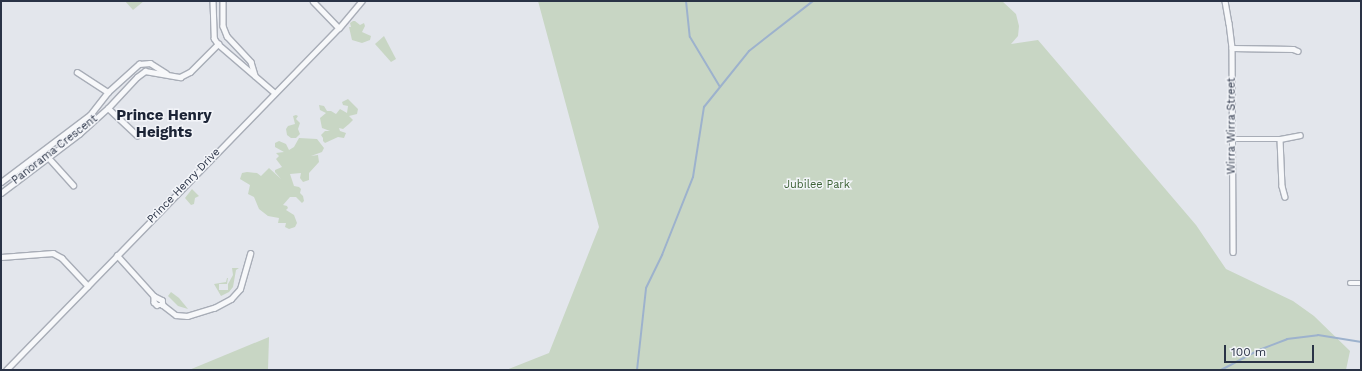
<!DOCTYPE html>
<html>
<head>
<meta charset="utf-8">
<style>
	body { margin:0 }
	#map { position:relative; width:1362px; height:371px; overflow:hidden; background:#e3e6ec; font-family:"Work Sans",sans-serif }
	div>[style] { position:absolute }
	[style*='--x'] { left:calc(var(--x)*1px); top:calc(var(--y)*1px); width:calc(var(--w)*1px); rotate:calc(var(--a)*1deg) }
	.green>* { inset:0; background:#c8d6c4 }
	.stream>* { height:2px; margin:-1px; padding:0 1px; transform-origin:1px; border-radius:1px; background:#9db2cd }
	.roads { filter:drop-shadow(1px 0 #a8adb7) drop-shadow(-1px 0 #a8adb7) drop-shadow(0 1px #a8adb7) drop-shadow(0 -1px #a8adb7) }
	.street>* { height:4.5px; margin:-2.25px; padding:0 2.25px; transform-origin:2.25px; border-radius:2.25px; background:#f7f8fa }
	span { translate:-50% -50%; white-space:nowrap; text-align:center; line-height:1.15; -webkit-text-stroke:3px #f3f5f9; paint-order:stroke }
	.street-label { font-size:11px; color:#2a3346 }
	.park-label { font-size:11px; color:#3d6236 }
	.district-label { font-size:15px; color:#1c2436; font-weight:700 }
	.frame { position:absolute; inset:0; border:2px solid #2a3346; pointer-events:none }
	.scale { position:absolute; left:1224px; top:345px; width:90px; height:18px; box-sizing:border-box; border:2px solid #2a3346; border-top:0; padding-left:5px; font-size:12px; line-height:14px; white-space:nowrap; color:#2a3346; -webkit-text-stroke:3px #f3f5f9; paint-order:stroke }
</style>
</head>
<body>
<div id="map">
	<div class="green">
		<i style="clip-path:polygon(125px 1px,144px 1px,133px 10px)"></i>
		<i style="clip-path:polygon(538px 1px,1002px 1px,1016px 14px,1019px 26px,1018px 36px,1011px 44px,1038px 40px,1196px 225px,1226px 269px,1293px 301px,1314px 316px,1350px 351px,1346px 370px,506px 370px,549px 353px,599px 227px)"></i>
		<i style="clip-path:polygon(353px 21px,355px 21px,360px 25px,364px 23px,365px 26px,362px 32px,371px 36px,370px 40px,362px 43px,352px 40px,349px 27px,351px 27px,350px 23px)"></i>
		<i style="clip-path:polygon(384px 36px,396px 59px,391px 62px,375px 44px)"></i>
		<i style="clip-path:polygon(348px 99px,358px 109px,357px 114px,349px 116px,353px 120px,349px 124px,343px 129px,339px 128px,340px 131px,346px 133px,344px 138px,338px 137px,325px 143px,323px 141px,323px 138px,321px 135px,325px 131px,330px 131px,322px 128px,320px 118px,326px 113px,320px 110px,319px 105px,324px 106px,327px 111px,331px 111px,336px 114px,340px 109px,347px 113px,348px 106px,343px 105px,342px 102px)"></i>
		<i style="clip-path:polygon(296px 115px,298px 116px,296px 119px,300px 123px,298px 129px,300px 134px,296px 138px,291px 138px,287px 135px,286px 129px,288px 126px,295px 124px,293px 116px)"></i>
		<i style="clip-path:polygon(299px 138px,317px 139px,324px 148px,322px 152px,311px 156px,318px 155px,319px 162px,309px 173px,309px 180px,303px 182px,300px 178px,301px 173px,290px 174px,294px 186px,299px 187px,301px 189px,300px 193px,303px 196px,304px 201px,302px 203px,296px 197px,290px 197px,283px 205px,287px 206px,288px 208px,286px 210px,294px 215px,297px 223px,295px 227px,289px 229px,285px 227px,286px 223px,278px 223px,279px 218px,268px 216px,259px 209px,254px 197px,248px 194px,250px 185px,240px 179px,242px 173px,247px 172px,257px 173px,261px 176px,269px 168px,281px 179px,275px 172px,275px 170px,282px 167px,276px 159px,279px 156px,276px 153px,284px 152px,275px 147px,275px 143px,279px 141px,286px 144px,289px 150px,294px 147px)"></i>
		<i style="clip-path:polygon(192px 189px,199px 196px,195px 198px,194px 204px,191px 205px,185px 198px)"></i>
		<i style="clip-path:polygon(232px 268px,239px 268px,236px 270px,233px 287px,229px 292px,221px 296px,214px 284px,226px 282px,227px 278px,228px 278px,227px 284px,219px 284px,219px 290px,228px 290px,228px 284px,233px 275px)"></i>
		<i style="clip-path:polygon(171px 292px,179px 298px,188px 309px,178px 306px,168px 296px)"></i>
		<i style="clip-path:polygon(269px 337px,268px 370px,189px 370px)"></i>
	</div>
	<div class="stream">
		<i style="--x:686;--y:1;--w:36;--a:84"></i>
		<i style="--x:690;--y:37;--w:58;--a:59"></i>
		<i style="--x:637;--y:370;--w:82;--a:-83.7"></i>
		<i style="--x:646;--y:288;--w:37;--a:-64"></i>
		<i style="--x:662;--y:255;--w:84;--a:-68.3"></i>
		<i style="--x:693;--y:177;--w:71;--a:-81.1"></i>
		<i style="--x:704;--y:107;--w:72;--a:-51.2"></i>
		<i style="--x:749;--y:51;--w:81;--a:-38"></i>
		<i style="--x:1221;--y:370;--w:43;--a:-27.8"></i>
		<i style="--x:1259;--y:350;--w:30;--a:-21"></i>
		<i style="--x:1287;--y:339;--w:31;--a:-7"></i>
		<i style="--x:1318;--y:335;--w:44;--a:9.2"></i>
	</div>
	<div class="roads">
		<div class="street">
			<i style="--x:213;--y:1;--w:37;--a:88"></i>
			<i style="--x:214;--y:38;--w:7;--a:56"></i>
			<i style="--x:218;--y:44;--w:75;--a:40.7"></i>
			<i style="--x:223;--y:1;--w:25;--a:90"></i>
			<i style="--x:223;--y:26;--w:11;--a:68"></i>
			<i style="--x:227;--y:36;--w:35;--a:47"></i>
			<i style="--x:251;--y:62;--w:14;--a:73"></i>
			<i style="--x:313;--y:1;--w:37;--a:46"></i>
			<i style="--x:1225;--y:1;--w:22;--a:80"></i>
			<i style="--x:1229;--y:23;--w:25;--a:83"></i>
			<i style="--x:1232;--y:48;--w:204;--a:89.7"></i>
			<i style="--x:1232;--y:48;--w:61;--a:0.9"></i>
			<i style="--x:1293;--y:49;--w:5;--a:22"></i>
			<i style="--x:77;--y:72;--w:37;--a:33"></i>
			<i style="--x:108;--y:108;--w:40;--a:43"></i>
			<i style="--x:1232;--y:139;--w:48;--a:0"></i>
			<i style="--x:1280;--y:139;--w:20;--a:-11"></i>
			<i style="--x:1280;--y:139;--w:47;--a:87.6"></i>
			<i style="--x:1282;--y:186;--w:11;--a:75"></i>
			<i style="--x:48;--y:157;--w:38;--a:48"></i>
			<i style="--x:1;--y:182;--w:111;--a:-37"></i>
			<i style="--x:90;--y:115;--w:29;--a:-52"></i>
			<i style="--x:108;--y:92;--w:42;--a:-42.1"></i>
			<i style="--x:139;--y:64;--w:11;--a:-5"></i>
			<i style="--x:150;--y:63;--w:19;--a:32"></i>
			<i style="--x:1;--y:193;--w:98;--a:-37.1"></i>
			<i style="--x:79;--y:134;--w:39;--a:-42"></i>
			<i style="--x:108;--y:108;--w:42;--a:-46.9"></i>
			<i style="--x:137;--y:77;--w:10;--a:-37"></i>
			<i style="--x:145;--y:71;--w:36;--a:10"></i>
			<i style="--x:180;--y:77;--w:11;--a:-27"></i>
			<i style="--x:190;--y:72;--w:40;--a:-45"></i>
			<i style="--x:117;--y:255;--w:55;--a:47.9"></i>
			<i style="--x:154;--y:296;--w:6;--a:90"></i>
			<i style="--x:154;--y:302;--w:4;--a:45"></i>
			<i style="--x:157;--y:305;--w:6;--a:0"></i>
			<i style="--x:163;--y:305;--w:16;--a:38"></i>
			<i style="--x:176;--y:315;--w:11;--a:5"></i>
			<i style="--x:187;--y:316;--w:28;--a:-17"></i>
			<i style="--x:214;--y:308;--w:19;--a:-28"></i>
			<i style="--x:231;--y:299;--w:13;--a:-48"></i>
			<i style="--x:240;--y:289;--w:37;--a:-74"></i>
			<i style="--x:1;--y:257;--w:52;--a:-4.4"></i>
			<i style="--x:53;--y:253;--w:10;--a:29"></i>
			<i style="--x:62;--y:258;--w:38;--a:47"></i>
			<i style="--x:1350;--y:283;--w:11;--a:0"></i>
			<i style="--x:154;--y:296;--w:9;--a:27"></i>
			<i style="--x:162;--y:300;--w:5;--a:79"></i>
			<i style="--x:6;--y:370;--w:477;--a:-45.8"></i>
			<i style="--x:339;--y:28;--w:35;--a:-50"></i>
		</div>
	</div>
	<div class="street-label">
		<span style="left:1232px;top:126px;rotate:-90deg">Wirra Wirra Street</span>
		<span style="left:55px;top:150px;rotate:-38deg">Panorama Crescent</span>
		<span style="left:184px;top:186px;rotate:-46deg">Prince Henry Drive</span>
	</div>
	<div class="park-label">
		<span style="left:817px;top:185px">Jubilee Park</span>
	</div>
	<div class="district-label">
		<span style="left:164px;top:124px">Prince Henry<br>Heights</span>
	</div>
	<div class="frame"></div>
	<div class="scale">100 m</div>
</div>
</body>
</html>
